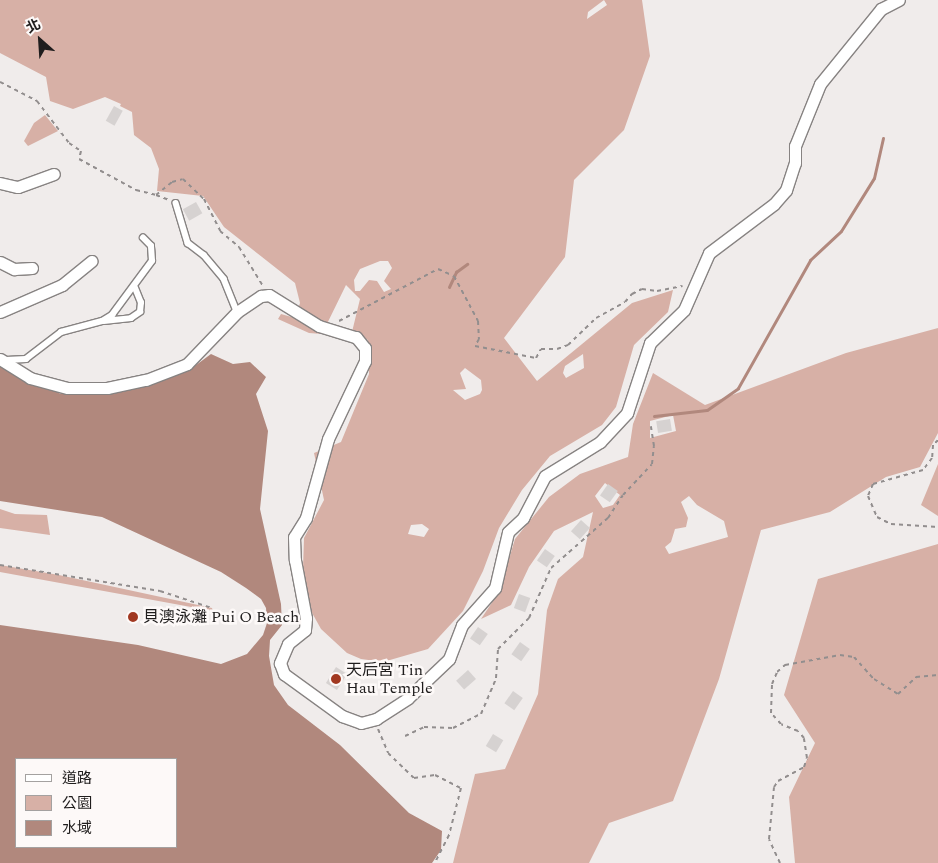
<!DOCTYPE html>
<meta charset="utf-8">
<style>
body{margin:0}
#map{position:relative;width:938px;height:863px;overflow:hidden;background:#f0eceb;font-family:Spectral,"Noto Sans TC",serif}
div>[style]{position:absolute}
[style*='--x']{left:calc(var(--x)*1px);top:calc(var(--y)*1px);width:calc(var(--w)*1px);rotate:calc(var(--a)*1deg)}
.green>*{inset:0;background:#d7b0a6}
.water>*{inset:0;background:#b1887d}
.stream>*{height:3px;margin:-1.5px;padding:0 1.5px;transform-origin:1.5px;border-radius:1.5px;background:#b1887d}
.building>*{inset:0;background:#d6d2d1;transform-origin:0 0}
.path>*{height:2px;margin-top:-1px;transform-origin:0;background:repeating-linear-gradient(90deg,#928e8e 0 4px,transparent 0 8px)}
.roads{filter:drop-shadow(1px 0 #878382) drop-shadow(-1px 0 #878382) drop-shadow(0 1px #878382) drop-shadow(0 -1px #878382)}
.service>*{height:5.5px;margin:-2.75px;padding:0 2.75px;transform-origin:2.75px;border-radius:2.75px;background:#fff}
.minor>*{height:11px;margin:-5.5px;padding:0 5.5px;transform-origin:5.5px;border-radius:5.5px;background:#fff}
.dots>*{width:14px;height:14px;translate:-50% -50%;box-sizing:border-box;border:2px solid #fdf9f8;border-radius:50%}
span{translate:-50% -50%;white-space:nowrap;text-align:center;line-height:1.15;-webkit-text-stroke:5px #fdf9f8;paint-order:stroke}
.poi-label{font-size:16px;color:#1f1d1d}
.left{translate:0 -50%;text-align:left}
.legend{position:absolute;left:15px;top:758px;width:162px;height:90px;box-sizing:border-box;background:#fdf9f8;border:1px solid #a4a1a0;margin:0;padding:6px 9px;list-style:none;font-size:15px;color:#1f1d1d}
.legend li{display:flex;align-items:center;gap:10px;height:25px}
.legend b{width:25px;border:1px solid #a4a1a0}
.north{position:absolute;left:15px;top:15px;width:50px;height:50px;-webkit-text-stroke:4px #fdf9f8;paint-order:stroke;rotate:334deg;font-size:14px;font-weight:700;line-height:20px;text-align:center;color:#1f1d1d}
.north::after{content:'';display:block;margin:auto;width:18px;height:22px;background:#1f1d1d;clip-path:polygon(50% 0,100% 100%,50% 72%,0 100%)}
</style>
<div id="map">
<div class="green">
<div style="clip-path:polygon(evenodd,0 0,642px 0,650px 56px,624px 130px,574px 180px,565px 257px,504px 338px,537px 381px,632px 303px,673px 290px,668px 312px,634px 345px,616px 407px,602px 425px,550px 456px,522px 490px,499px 528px,483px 571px,463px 611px,428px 649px,383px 662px,361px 659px,347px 653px,321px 629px,311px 611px,303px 569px,304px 538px,324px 500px,314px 453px,341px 442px,369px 374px,368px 340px,352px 332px,360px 299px,346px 285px,322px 334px,309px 333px,278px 319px,281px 314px,295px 318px,300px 303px,295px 283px,224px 227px,203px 196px,157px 191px,159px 169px,151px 148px,134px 135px,132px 112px,120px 106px,121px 104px,105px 97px,73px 109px,50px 101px,46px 77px,0 53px,0 0,604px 0,607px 5px,587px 19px,588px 12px,604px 0,0 0,380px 261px,388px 261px,392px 268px,384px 281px,391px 289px,384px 292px,377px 281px,369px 280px,360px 291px,355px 291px,354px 280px,360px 269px,380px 261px,0 0,583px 354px,584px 368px,566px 378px,563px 373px,565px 366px,583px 354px,0 0,465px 368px,481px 380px,482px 390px,480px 394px,465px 400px,453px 390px,466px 389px,460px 373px,465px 368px,0 0,422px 524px,429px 529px,424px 537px,408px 534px,411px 525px,422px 524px)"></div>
<div style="clip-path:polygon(45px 115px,58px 131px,28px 146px,24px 141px,34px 123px)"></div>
<div style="clip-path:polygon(evenodd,938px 328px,938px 433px,920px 467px,886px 477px,830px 512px,761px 530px,719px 679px,673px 801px,609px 823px,589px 863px,453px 863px,475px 774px,505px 769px,538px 694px,547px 610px,558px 579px,583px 557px,593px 512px,554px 531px,529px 567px,511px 605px,481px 619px,499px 592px,515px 539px,549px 497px,580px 474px,628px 457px,633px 424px,653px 373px,705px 405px,846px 353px,938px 328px,673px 415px,676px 431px,650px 438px,650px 421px,673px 415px,938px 328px,605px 483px,620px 495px,613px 505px,603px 508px,595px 496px,605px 483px,938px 328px,689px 496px,697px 505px,724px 521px,728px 537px,669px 554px,665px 547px,671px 542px,675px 529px,686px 527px,688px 518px,681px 502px,689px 496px)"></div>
<div style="clip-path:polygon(938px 464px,938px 516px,921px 505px)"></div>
<div style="clip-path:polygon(0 509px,15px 514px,47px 515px,50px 535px,0 528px)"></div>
<div style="clip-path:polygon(938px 544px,938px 863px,795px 863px,789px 797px,815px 743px,784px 695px,818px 579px)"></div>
<div style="clip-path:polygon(0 565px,59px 575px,212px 608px,213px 611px,0 572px)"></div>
</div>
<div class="water">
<div style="clip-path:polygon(evenodd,211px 354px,233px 364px,250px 362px,266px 377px,256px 394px,268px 431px,260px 509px,281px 604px,282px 625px,270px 640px,269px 656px,274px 685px,288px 705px,340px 745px,409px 813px,442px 831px,441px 850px,432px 863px,0 863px,0 625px,138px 645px,221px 664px,247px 654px,263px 635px,267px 623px,266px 608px,261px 599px,246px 588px,221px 572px,102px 517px,0 501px,0 366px,61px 394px,107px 392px,188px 371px,211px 354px,16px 759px,176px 759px,176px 847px,16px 847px,16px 759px)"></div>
</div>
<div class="stream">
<div style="--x:449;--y:287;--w:17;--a:-65"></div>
<div style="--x:456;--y:272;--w:14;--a:-36"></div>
<div style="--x:654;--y:416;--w:53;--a:-6.5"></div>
<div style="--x:707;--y:410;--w:38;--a:-35"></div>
<div style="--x:738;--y:388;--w:147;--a:-60.6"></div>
<div style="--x:810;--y:260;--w:42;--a:-43.1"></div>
<div style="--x:841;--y:231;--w:62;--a:-58.1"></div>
<div style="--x:874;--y:178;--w:41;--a:-77.3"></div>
</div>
<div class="building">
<div style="left:114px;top:106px;width:10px;height:17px;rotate:29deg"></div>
<div style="left:196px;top:202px;width:13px;height:15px;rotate:61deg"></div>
<div style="left:670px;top:419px;width:12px;height:14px;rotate:81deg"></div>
<div style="left:608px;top:484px;width:12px;height:14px;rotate:35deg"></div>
<div style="left:581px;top:520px;width:12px;height:15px;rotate:42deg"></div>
<div style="left:545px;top:549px;width:12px;height:14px;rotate:35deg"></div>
<div style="left:519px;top:594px;width:12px;height:15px;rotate:20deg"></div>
<div style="left:478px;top:627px;width:12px;height:14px;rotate:35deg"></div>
<div style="left:520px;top:642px;width:12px;height:15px;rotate:35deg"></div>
<div style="left:336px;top:667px;width:13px;height:19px;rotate:32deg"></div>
<div style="left:468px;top:670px;width:12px;height:16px;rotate:48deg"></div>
<div style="left:513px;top:691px;width:12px;height:15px;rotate:35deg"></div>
<div style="left:493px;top:734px;width:12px;height:14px;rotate:31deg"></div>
</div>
<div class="path">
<div style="--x:0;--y:82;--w:42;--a:27.2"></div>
<div style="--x:37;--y:101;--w:53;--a:52.7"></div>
<div style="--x:69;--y:143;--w:14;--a:34"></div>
<div style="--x:81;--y:151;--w:8;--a:104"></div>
<div style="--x:79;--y:159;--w:65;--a:28.5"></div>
<div style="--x:136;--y:190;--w:21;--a:14"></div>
<div style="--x:156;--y:195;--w:21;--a:-39"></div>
<div style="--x:172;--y:182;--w:11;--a:-15"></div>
<div style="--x:183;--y:179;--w:29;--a:44"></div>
<div style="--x:204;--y:199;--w:36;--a:63"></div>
<div style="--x:220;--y:231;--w:25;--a:40"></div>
<div style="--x:239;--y:247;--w:46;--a:58.4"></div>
<div style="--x:156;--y:195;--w:14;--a:21"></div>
<div style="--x:339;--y:321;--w:112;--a:-27.7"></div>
<div style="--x:438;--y:269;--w:17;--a:24"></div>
<div style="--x:454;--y:276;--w:51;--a:61.9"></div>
<div style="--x:478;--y:321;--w:18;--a:87"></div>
<div style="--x:479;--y:339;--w:8;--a:120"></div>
<div style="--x:475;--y:346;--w:62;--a:11.1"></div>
<div style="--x:536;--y:358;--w:10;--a:-61"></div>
<div style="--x:541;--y:349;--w:16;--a:0"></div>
<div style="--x:557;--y:349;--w:12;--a:-20"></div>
<div style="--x:568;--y:345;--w:39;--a:-44"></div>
<div style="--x:596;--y:318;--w:33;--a:-29"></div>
<div style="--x:625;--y:302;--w:11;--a:-49"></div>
<div style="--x:632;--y:294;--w:11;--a:-27"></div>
<div style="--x:642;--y:289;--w:15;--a:8"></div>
<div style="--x:657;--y:291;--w:26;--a:-11"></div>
<div style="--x:938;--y:440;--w:7;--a:135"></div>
<div style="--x:933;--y:445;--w:13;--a:94"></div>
<div style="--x:932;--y:458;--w:15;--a:127"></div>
<div style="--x:923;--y:470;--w:52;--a:164.4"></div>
<div style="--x:873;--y:484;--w:13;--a:113"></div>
<div style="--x:868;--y:496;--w:23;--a:67"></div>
<div style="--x:877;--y:517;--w:16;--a:27"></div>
<div style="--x:891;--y:524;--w:47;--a:3.7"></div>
<div style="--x:0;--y:565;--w:162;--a:9.2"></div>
<div style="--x:160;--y:591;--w:55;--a:18.1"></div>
<div style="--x:378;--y:729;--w:26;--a:67"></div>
<div style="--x:388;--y:753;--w:36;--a:44"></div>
<div style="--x:414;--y:778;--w:21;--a:-8"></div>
<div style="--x:435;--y:775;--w:29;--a:27"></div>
<div style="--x:461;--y:788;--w:49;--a:104.3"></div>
<div style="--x:449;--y:835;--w:31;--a:117"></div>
<div style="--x:405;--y:736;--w:21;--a:-25"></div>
<div style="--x:424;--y:727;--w:29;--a:2"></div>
<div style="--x:453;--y:728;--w:31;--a:-27"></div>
<div style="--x:481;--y:714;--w:39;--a:-67"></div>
<div style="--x:496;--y:678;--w:29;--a:-86"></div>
<div style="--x:498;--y:649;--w:44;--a:-45"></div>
<div style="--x:529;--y:618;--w:55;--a:-66.3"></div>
<div style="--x:551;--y:568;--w:76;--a:-41.3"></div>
<div style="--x:608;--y:518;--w:27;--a:-57"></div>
<div style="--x:623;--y:495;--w:42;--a:-46.9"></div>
<div style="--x:652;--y:464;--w:18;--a:-84"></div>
<div style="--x:654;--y:446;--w:20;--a:-99"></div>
<div style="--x:780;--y:863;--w:26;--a:-115"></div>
<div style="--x:769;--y:839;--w:52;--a:-84.5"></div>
<div style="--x:774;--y:787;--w:7;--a:-56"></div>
<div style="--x:778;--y:781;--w:30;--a:-28"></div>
<div style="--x:804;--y:767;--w:9;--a:-72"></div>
<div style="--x:807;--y:758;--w:20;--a:-99"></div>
<div style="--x:804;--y:738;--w:9;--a:-131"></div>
<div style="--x:798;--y:731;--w:18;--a:-158"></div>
<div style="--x:781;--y:724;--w:15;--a:-132"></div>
<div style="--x:771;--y:713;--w:29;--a:-88"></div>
<div style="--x:772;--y:684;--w:13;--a:-67"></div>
<div style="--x:777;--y:672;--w:11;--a:-41"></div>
<div style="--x:785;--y:665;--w:56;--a:-10.3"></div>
<div style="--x:840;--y:655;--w:14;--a:8"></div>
<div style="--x:854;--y:657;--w:30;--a:48"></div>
<div style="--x:874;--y:679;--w:28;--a:32"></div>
<div style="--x:898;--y:694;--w:25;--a:-43"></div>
<div style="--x:916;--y:677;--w:22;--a:-5"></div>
</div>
<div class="roads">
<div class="service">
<div style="--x:176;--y:203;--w:42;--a:73.3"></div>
<div style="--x:188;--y:243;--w:20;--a:37"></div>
<div style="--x:204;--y:255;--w:31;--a:50"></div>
<div style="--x:224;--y:279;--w:35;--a:68"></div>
<div style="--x:104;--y:321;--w:27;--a:-6"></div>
<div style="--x:131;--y:318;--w:11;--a:-34"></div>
<div style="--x:140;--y:312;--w:9;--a:-84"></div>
<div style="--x:141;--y:303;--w:16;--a:-112"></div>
<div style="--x:6;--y:360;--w:20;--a:-3"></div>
<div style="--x:26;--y:359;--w:44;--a:-37.6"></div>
<div style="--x:61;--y:332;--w:42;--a:-15"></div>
<div style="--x:102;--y:321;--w:12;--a:-31"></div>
<div style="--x:112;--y:315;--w:67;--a:-53.5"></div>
<div style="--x:152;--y:261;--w:15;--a:-94"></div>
<div style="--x:151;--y:246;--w:11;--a:-135"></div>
</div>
<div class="minor">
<div style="--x:0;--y:183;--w:18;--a:13"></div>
<div style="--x:18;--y:187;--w:38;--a:-20"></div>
<div style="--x:0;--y:262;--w:16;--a:27"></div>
<div style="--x:14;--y:269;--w:18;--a:-3"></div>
<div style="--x:0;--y:312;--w:68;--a:-23.5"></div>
<div style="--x:62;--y:285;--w:38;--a:-39"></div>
<div style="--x:0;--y:359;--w:36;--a:32"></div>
<div style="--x:30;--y:378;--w:39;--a:15"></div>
<div style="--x:68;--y:388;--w:39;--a:0"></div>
<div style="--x:107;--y:388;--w:40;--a:-12"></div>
<div style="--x:146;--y:380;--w:44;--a:-21.3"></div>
<div style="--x:187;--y:364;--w:72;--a:-46.1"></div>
<div style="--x:237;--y:312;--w:29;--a:-34"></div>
<div style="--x:261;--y:296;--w:8;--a:-7"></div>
<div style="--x:269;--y:295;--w:59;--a:31.8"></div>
<div style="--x:319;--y:326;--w:39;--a:17"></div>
<div style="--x:356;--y:337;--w:14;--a:51"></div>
<div style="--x:365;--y:348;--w:13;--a:90"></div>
<div style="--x:365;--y:361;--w:86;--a:115.4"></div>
<div style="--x:328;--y:439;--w:82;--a:105.6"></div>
<div style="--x:306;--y:518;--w:22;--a:122"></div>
<div style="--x:294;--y:537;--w:23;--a:88"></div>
<div style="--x:295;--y:560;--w:59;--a:79.3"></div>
<div style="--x:306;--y:618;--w:12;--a:95"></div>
<div style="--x:305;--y:630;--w:22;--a:141"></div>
<div style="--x:288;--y:644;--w:21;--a:113"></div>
<div style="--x:280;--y:663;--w:12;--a:70"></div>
<div style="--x:284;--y:674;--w:72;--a:35.9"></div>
<div style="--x:342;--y:716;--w:20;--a:20"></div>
<div style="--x:361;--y:723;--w:16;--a:-15"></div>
<div style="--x:376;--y:719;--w:38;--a:-33"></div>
<div style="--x:408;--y:698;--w:57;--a:-43.6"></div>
<div style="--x:449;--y:659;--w:36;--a:-69"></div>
<div style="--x:462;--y:625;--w:50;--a:-48.3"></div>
<div style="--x:495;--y:588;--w:57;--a:-76.9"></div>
<div style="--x:508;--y:532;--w:21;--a:-43"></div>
<div style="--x:523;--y:518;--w:47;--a:-62.4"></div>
<div style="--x:545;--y:476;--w:65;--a:-31.7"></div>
<div style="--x:600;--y:442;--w:40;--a:-47"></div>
<div style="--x:627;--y:413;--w:74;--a:-71.8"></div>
<div style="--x:650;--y:343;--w:47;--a:-44.1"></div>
<div style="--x:684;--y:310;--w:62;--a:-66.3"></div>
<div style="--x:709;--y:253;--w:81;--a:-37"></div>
<div style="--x:774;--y:204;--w:18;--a:-49"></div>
<div style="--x:786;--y:190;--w:28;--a:-72"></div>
<div style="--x:795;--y:163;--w:17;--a:-90"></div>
<div style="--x:795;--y:146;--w:67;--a:-68"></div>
<div style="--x:820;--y:84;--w:97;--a:-50.9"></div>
<div style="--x:881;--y:9;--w:20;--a:-27"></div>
</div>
</div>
<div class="dots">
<div style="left:133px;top:617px;background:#a13821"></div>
<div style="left:336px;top:679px;background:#a13821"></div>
</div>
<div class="poi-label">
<span class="left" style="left:143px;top:617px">貝澳泳灘 Pui O Beach</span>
<span class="left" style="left:346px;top:679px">天后宮 Tin<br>Hau Temple</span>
</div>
<ul class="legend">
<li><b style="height:6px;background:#fff"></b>道路</li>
<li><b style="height:14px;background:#d7b0a6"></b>公園</li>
<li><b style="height:14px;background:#b1887d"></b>水域</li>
</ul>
<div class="north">北</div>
</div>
